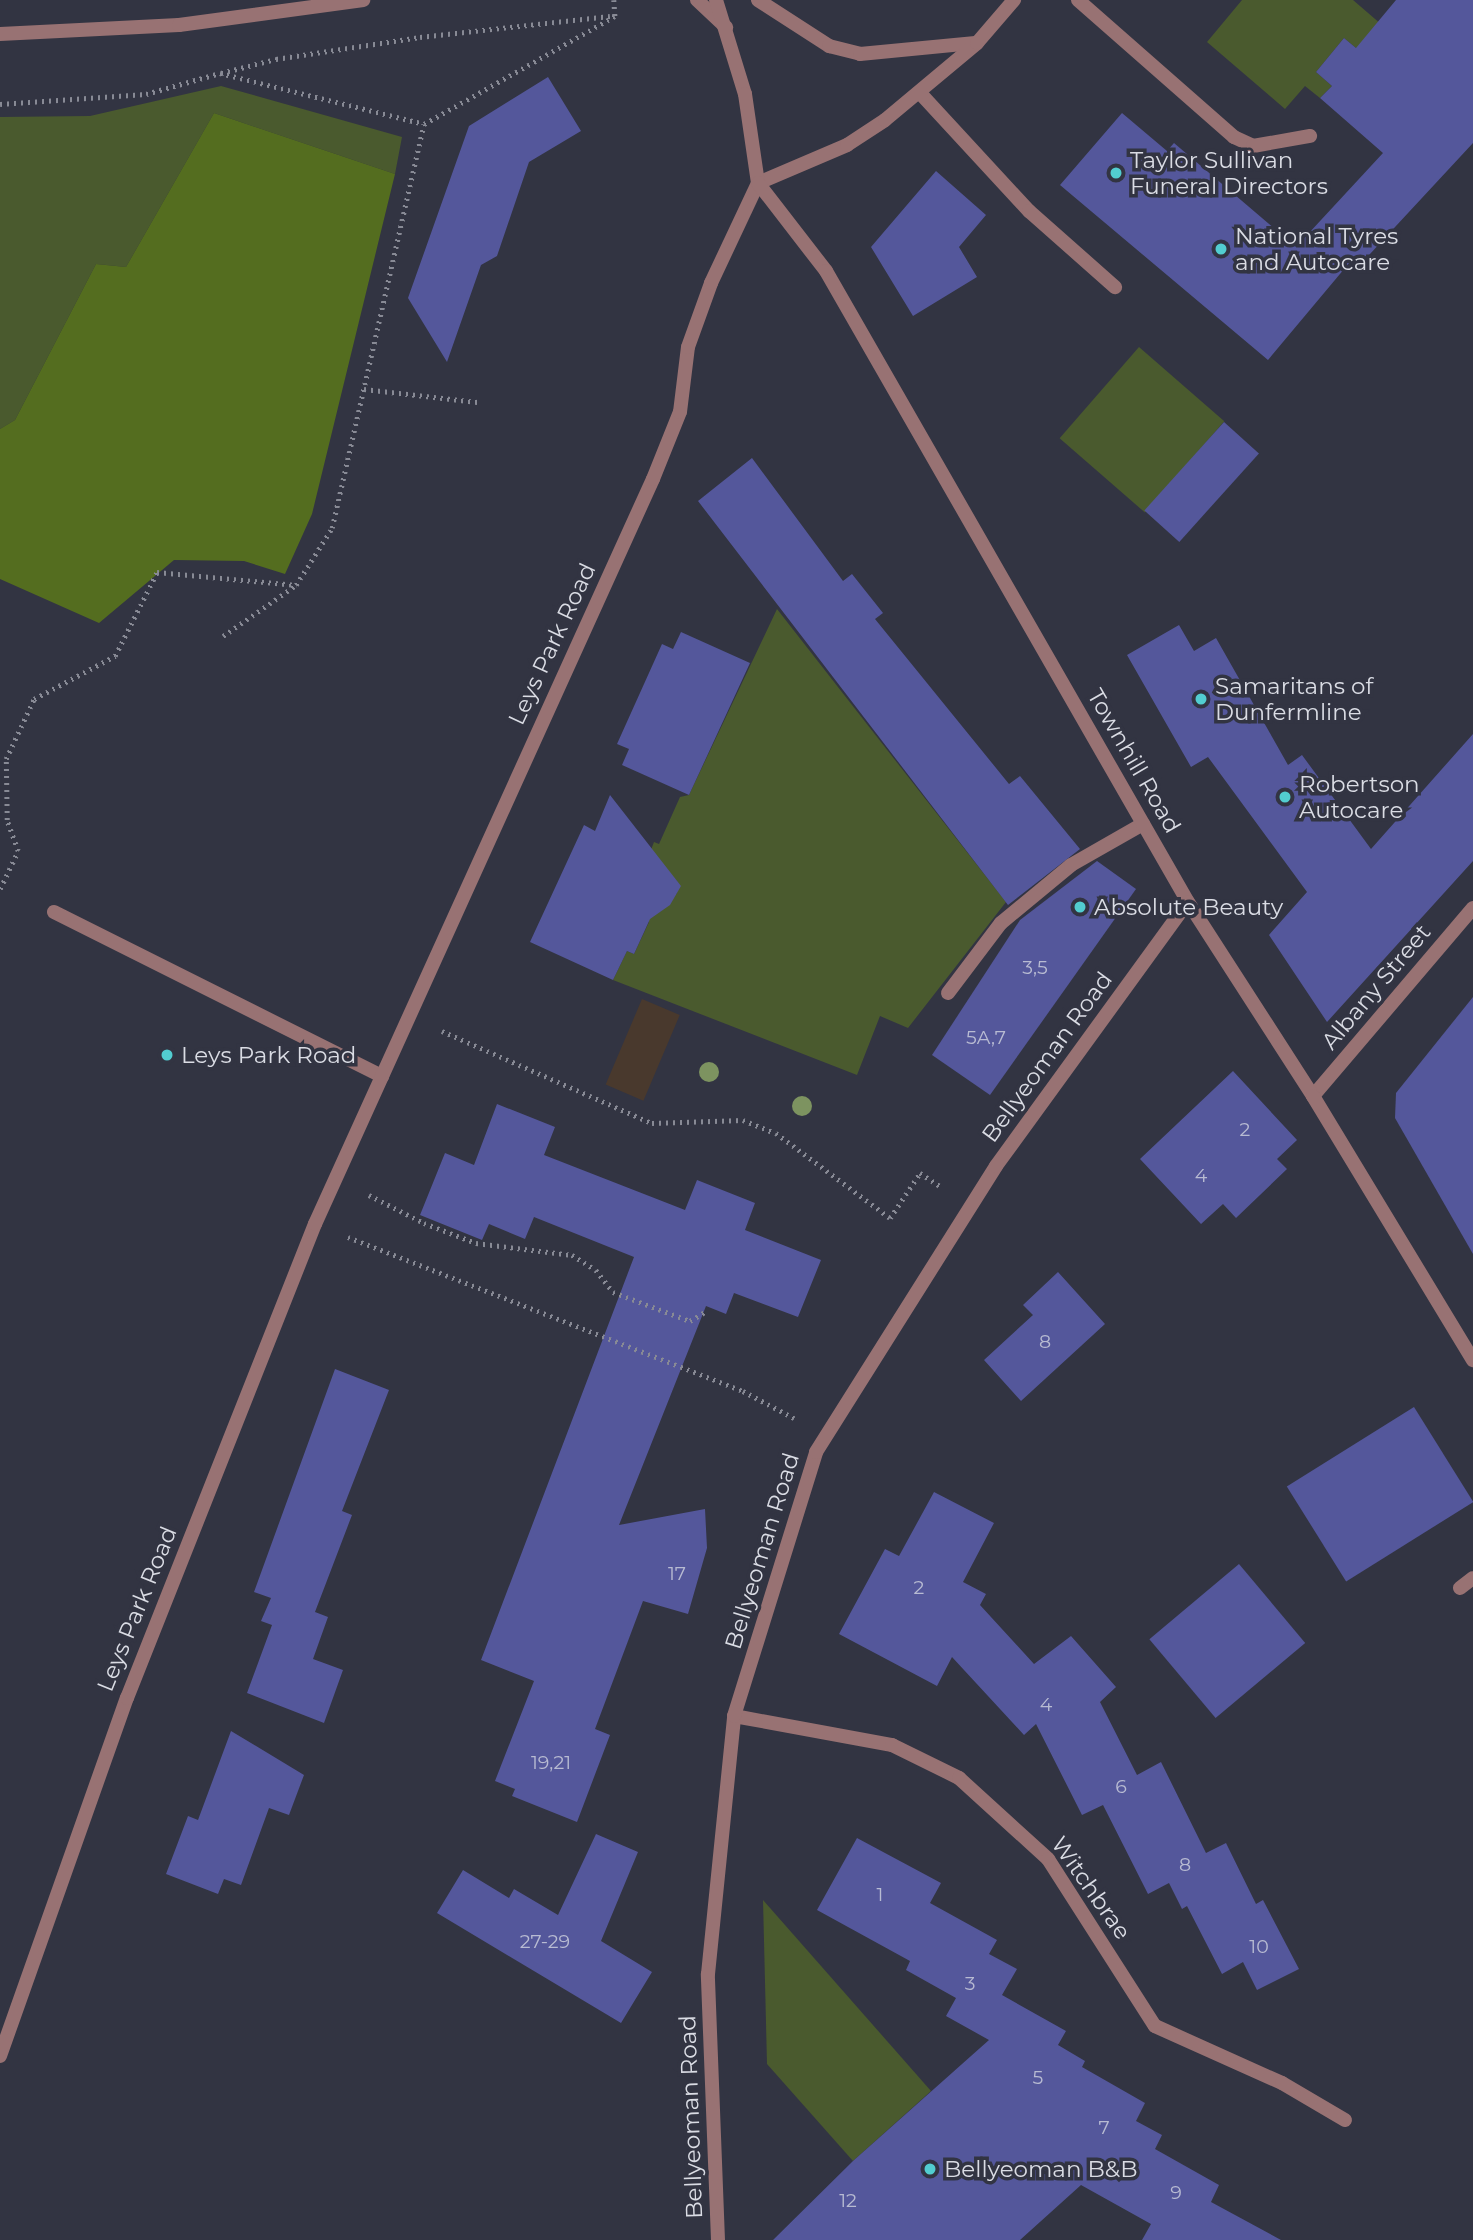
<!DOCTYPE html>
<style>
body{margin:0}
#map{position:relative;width:1473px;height:2240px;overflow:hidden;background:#323442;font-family:Montserrat,sans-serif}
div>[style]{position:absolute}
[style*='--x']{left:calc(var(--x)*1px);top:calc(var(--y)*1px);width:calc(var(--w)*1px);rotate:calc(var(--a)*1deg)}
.industrial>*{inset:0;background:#49392d;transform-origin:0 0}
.green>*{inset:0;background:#4a5a2e;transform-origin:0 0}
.forest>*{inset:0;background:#546d1f}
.building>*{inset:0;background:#54579b;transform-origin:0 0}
.path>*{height:4.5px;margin-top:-2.25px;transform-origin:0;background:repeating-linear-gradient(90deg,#888a95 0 2px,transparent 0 7px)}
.service>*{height:14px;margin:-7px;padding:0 7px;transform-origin:7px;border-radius:7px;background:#987273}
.minor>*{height:14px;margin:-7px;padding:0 7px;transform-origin:7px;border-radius:7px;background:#987273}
.tertiary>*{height:14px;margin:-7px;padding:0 7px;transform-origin:7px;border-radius:7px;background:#987273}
.trees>*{width:20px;height:20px;margin:-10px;border-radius:50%;background:#7d9360}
.dots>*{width:19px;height:19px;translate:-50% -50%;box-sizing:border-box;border:4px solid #323442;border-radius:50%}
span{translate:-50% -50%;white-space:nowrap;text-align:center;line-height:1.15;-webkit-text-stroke:7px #323442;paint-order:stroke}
.number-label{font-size:19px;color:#b8bbd2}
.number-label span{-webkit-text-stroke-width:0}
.poi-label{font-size:23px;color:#dadce4}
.left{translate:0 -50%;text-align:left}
.street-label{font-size:23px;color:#dadce4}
</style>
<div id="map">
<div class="industrial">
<div style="left:642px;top:999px;width:41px;height:93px;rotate:23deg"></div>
</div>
<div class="green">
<div style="clip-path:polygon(1242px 0,1353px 0,1389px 31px,1367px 57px,1344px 38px,1316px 72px,1332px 86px,1320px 98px,1305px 86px,1285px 109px,1207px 42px)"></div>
<div style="clip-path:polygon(221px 86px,402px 137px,395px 174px,214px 113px,126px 267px,96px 264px,15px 420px,0 429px,0 117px,90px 116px)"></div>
<div style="left:1139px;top:347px;width:113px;height:121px;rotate:41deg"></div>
<div style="clip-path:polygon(777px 609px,1006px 902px,908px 1028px,880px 1016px,857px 1075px,613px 980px,627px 951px,634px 954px,649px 922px,647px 912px,660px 912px,677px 893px,677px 881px,649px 855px,654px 842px,659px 844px,680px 797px,689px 795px)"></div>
<div style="clip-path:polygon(763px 1900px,931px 2091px,853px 2161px,767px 2064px)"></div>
</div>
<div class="forest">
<div style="clip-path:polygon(214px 113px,395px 174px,312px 514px,285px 574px,244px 561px,174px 560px,99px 623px,0 579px,0 429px,15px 420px,96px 264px,126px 267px)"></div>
</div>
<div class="building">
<div style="clip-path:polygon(1396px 0,1473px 0,1473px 143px,1357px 268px,1350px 262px,1268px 360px,1060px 185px,1122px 113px,1167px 151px,1174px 143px,1296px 247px,1383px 153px,1320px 98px,1332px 86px,1316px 72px,1344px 38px,1356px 48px)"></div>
<div style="clip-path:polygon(548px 77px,581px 131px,529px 162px,497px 256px,481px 265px,447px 362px,408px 298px,469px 126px)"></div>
<div style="clip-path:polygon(936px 171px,986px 215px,959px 247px,977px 277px,913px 316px,871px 247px)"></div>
<div style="left:1224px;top:422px;width:47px;height:119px;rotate:42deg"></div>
<div style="clip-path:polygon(752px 458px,843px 581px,852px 574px,883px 613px,875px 619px,1009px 784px,1020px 776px,1080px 849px,1008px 905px,698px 501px)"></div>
<div style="clip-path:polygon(1179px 625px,1194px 651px,1216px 638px,1288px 765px,1302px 755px,1371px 849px,1473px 734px,1473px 861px,1327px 1022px,1269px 935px,1307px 892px,1208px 757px,1191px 767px,1127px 655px)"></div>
<div style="clip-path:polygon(681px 632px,750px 663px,689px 795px,622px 765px,629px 749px,617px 744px,662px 644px,673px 649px)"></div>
<div style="clip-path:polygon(610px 795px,681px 886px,670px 905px,650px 919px,634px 954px,627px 951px,613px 980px,530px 942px,584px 825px,595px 831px)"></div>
<div style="clip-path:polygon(1097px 861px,1136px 889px,990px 1095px,932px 1055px,1020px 920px)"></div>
<div style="clip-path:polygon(1473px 997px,1473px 1254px,1395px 1118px,1396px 1093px)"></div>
<div style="clip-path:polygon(1233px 1071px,1297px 1140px,1277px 1159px,1287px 1169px,1236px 1218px,1223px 1204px,1201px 1224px,1140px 1159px)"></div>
<div style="clip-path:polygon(497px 1104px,555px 1127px,544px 1155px,685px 1210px,697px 1180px,755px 1203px,745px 1230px,821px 1260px,798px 1317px,734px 1293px,726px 1314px,706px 1306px,619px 1525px,705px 1509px,707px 1548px,688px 1614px,643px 1601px,595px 1729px,610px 1735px,577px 1822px,512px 1796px,515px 1789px,495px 1781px,534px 1681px,481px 1660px,634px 1257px,534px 1217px,525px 1239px,489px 1224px,482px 1240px,420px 1215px,445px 1153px,474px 1165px)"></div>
<div style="clip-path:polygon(1058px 1272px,1105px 1324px,1021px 1401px,984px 1360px,1033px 1315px,1023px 1305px)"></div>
<div style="clip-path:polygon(335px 1369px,389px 1390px,342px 1511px,352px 1515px,315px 1612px,328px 1617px,313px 1659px,343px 1670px,324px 1723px,247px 1693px,272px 1625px,261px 1621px,271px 1598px,254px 1592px)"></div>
<div style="left:1414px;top:1407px;width:112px;height:150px;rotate:58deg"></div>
<div style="clip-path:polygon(934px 1492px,994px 1523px,963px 1582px,986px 1594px,980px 1605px,1034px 1664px,1071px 1636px,1116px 1687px,1100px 1702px,1137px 1775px,1161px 1762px,1206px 1853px,1226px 1843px,1256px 1904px,1263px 1900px,1299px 1969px,1257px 1990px,1243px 1962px,1222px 1974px,1187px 1906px,1182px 1909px,1169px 1883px,1148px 1894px,1103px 1805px,1082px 1815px,1036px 1724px,1024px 1735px,952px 1657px,937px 1686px,839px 1634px,885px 1549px,899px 1556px)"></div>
<div style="left:1239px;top:1564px;width:103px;height:117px;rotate:50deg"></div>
<div style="clip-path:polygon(231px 1731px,304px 1775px,289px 1815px,269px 1808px,241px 1885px,224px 1879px,218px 1894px,166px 1874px,188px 1816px,198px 1820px)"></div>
<div style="clip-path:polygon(596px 1834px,638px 1852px,601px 1941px,652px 1972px,621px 2023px,437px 1913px,463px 1870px,509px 1898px,514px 1889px,558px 1915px)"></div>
<div style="clip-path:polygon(857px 1838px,941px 1883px,930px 1903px,997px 1940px,989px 1954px,1017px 1969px,1002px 1995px,1066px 2031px,1058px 2045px,1085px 2061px,1082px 2067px,1145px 2103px,1136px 2121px,1162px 2135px,1155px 2149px,1219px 2185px,1211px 2202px,1281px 2240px,1142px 2240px,1151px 2224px,1081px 2185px,1020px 2240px,773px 2240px,853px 2161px,989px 2040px,946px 2016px,956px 1998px,906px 1970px,910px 1961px,817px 1910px)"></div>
</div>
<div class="path">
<div style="--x:614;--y:0;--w:16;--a:86"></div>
<div style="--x:221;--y:73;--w:57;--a:-14.3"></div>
<div style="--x:276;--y:59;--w:146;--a:-8.7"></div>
<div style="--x:420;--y:37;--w:191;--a:-6.3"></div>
<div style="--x:0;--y:104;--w:146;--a:-3.9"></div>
<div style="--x:146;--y:94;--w:77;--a:-15.8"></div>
<div style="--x:220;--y:73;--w:210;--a:14"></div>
<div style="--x:424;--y:124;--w:219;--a:-29.5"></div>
<div style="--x:364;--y:389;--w:114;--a:6.6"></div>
<div style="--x:223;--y:636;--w:89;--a:-34.9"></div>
<div style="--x:296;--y:585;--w:67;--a:-57.7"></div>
<div style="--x:332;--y:528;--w:414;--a:-77.2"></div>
<div style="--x:0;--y:889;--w:42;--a:-64.7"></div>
<div style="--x:18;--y:851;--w:33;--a:-110"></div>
<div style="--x:7;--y:820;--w:61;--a:-90.9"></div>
<div style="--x:6;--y:759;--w:66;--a:-65"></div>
<div style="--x:34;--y:699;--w:92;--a:-28"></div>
<div style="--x:115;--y:656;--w:94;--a:-63.4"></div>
<div style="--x:157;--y:572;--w:140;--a:5.3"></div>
<div style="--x:442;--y:1031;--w:229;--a:23.7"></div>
<div style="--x:652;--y:1123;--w:91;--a:-1.9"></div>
<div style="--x:743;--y:1120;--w:35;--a:22"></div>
<div style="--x:776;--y:1133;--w:142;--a:36.7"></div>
<div style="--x:890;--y:1218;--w:54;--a:-56.3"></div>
<div style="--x:920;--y:1173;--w:24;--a:33"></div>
<div style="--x:369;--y:1195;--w:62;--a:27"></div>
<div style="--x:424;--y:1223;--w:56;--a:21"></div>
<div style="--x:476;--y:1243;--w:97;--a:7.1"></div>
<div style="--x:572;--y:1255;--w:28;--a:32"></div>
<div style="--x:596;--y:1270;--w:28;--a:52"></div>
<div style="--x:613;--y:1292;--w:82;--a:20.6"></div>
<div style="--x:690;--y:1321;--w:17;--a:-31"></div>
<div style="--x:348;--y:1237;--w:424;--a:21.3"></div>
<div style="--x:743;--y:1391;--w:58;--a:27.9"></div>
</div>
<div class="service">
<div style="--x:920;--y:93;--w:161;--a:47.3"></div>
<div style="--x:1029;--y:211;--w:115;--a:41.5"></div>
<div style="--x:54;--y:912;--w:367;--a:26.6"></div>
<div style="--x:948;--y:993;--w:88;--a:-52.9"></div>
<div style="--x:1001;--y:923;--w:91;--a:-39.6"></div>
<div style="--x:1071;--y:865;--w:83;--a:-29.7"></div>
<div style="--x:1460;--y:1588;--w:16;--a:-38"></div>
</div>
<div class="minor">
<div style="--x:697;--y:0;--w:40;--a:43"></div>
<div style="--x:758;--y:0;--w:85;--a:32.9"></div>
<div style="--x:829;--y:46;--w:32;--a:14"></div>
<div style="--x:860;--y:54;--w:116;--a:-5.5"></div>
<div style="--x:1078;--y:0;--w:208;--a:41.3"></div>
<div style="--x:1234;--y:137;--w:21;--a:25"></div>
<div style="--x:1253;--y:146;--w:58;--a:-10"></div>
<div style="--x:0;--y:34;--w:179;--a:-2.9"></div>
<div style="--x:179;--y:25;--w:186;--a:-7.7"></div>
<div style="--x:1313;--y:1096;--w:247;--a:-49.6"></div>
<div style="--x:734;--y:1716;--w:161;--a:10.4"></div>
<div style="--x:892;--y:1745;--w:75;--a:26.2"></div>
<div style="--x:959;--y:1778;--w:120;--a:42.3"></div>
<div style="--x:1048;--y:1859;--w:198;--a:57.4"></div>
<div style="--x:1155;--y:2026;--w:139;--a:24.2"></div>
<div style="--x:1282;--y:2083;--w:73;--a:30.4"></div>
<div style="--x:0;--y:2056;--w:380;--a:-70.5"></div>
<div style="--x:127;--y:1698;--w:510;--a:-68.37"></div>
<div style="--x:315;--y:1224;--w:818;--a:-65.6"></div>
<div style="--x:653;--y:479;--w:72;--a:-68.1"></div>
<div style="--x:680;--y:412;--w:65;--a:-83"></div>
<div style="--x:688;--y:347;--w:68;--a:-70.2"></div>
<div style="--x:711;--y:283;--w:110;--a:-64.8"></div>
<div style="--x:758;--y:183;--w:97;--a:-23.1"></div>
<div style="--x:847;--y:145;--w:45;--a:-33.3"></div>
<div style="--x:885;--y:120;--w:120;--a:-39.9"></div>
<div style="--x:977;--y:43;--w:57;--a:-49.3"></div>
<div style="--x:718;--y:2240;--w:266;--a:-92.2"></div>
<div style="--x:708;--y:1974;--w:259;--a:-84.2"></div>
<div style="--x:734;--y:1716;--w:276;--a:-72.7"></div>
<div style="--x:816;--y:1452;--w:338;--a:-57.8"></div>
<div style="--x:996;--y:1166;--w:326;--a:-54"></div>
</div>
<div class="tertiary">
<div style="--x:716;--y:0;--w:98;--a:72.9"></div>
<div style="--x:745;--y:94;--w:90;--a:81.7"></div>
<div style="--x:758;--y:183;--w:111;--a:52.3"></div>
<div style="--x:826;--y:271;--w:727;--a:60.16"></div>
<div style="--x:1188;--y:902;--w:231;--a:57.2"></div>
<div style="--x:1313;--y:1096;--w:309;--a:58.8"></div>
</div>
<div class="trees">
<div style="left:709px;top:1072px"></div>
<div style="left:802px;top:1106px"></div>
</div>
<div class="dots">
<div style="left:1116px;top:173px;background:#52cdd0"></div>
<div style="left:1221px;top:249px;background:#52cdd0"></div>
<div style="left:1201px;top:699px;background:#52cdd0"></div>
<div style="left:1285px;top:797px;background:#52cdd0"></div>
<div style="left:1080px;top:907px;background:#52cdd0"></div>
<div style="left:167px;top:1055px;background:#52cdd0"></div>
<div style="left:930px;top:2169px;background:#52cdd0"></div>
</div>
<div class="number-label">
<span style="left:1035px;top:968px">3,5</span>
<span style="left:986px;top:1038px">5A,7</span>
<span style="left:1245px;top:1130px">2</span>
<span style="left:1201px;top:1176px">4</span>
<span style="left:1045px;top:1342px">8</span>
<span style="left:677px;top:1574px">17</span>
<span style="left:919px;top:1588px">2</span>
<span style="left:1046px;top:1705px">4</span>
<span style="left:551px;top:1763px">19,21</span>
<span style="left:1121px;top:1787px">6</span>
<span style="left:1185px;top:1865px">8</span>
<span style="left:880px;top:1895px">1</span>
<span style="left:545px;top:1942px">27-29</span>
<span style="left:1259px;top:1947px">10</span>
<span style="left:970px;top:1984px">3</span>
<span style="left:1038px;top:2078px">5</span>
<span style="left:1104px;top:2128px">7</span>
<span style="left:1176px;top:2193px">9</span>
<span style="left:848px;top:2201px">12</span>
</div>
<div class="poi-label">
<span class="left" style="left:1130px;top:173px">Taylor Sullivan<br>Funeral Directors</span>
<span class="left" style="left:1235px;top:249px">National Tyres<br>and Autocare</span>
<span class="left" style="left:1215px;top:699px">Samaritans of<br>Dunfermline</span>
<span class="left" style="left:1299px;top:797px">Robertson<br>Autocare</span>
<span class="left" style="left:1094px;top:907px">Absolute Beauty</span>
<span class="left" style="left:181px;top:1055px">Leys Park Road</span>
<span class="left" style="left:944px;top:2169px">Bellyeoman B&amp;B</span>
</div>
<div class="street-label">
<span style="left:552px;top:644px;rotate:-65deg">Leys Park Road</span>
<span style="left:1134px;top:761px;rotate:60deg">Townhill Road</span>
<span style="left:1376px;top:987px;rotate:-50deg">Albany Street</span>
<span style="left:1047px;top:1057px;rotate:-54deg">Bellyeoman Road</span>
<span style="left:762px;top:1551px;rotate:-73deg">Bellyeoman Road</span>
<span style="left:137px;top:1609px;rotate:-68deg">Leys Park Road</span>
<span style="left:1091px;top:1888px;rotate:55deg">Witchbrae</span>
<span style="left:691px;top:2117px;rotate:-92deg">Bellyeoman Road</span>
</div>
</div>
